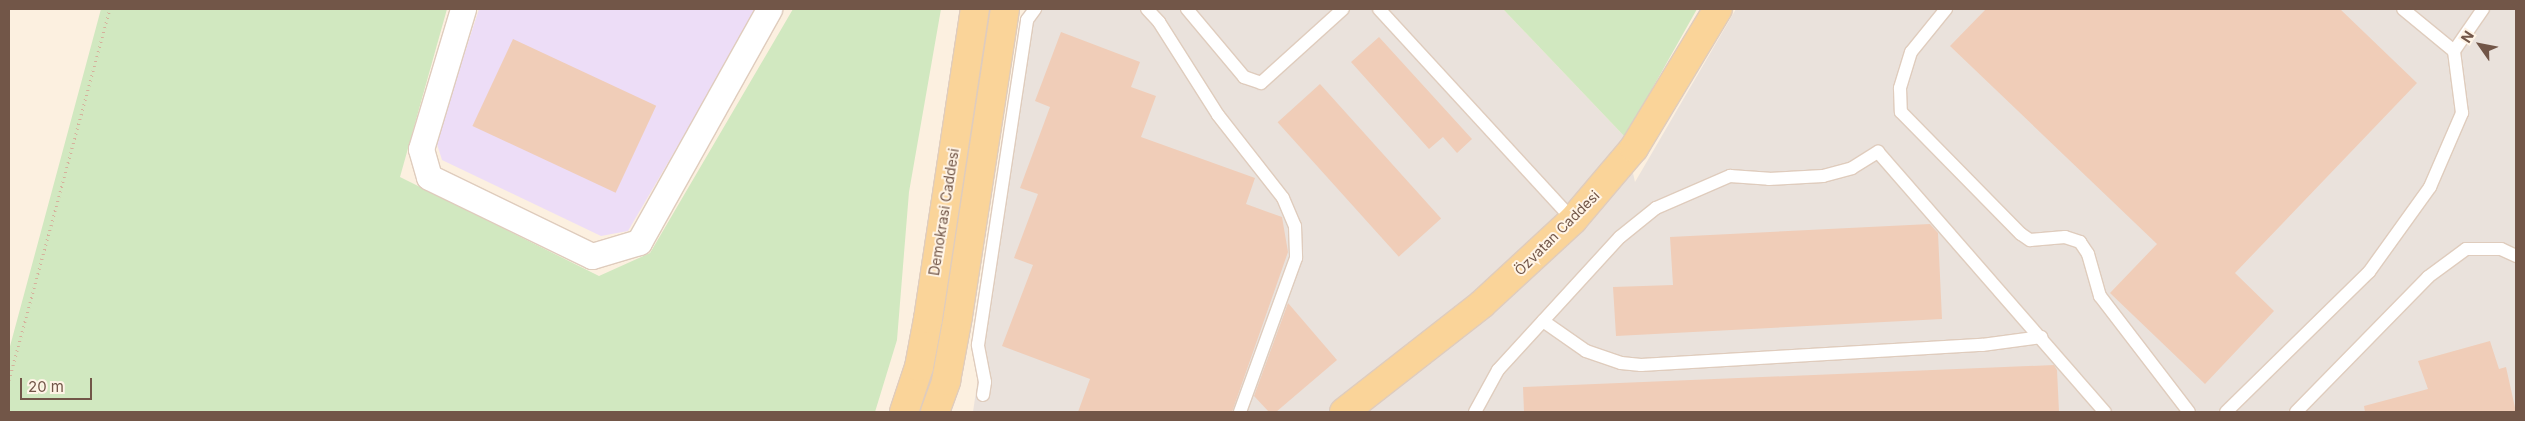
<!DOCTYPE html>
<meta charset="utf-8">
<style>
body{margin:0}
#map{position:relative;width:2525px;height:421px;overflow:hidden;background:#fcf0e0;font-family:Inter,sans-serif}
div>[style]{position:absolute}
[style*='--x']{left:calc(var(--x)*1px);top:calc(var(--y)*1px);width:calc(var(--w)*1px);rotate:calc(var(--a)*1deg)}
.industrial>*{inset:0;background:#eae2dc}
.education>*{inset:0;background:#edddf7}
.green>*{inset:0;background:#d1e8c0}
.building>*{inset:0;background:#f0cdb8;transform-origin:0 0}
.path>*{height:3px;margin-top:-1.5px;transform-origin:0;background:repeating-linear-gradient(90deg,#d5b19c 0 1px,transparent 0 5px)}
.roads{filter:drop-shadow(1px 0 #dfccbd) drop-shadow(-1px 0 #dfccbd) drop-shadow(0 1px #dfccbd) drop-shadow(0 -1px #dfccbd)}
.lane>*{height:12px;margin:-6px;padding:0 6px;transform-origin:6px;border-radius:6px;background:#fff}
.street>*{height:25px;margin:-12.5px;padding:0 12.5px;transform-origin:12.5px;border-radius:12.5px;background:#fff}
.primary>*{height:28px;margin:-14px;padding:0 14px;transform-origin:14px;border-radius:14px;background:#fad499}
span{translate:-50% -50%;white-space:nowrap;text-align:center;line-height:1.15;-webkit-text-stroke:4px #fff4e6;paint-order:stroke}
.street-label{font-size:14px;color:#725648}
.frame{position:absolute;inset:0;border:10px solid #725648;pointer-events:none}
.north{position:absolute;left:2455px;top:20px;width:50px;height:50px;-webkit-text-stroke:4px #fff4e6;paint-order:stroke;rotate:303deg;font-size:14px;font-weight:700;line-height:20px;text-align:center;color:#725648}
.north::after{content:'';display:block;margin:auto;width:18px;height:22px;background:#725648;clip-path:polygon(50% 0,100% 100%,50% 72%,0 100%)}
.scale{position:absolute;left:20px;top:378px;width:72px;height:22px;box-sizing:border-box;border:2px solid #725648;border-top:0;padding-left:6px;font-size:15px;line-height:18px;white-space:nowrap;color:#725648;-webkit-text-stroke:4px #fff4e6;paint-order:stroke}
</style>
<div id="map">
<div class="industrial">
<div style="clip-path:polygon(1032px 9px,1503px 9px,1625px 137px,1635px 182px,1736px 9px,2516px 9px,2516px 412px,973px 412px)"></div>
</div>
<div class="education">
<div style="clip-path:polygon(479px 9px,758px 9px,628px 231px,601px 236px,442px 160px,436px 141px)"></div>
</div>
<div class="green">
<div style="clip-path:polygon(101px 9px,447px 9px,400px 177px,599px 276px,650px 253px,793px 9px,941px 9px,909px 192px,897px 340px,875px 412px,9px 412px,9px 350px)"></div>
<div style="clip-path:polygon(1503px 9px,1697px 9px,1625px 137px)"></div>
</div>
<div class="building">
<div style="clip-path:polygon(1986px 9px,2340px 9px,2417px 83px,2235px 273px,2274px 311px,2205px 384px,2110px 293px,2157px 244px,1950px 46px)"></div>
<div style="clip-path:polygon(1061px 32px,1140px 62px,1131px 87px,1156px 96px,1141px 137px,1255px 178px,1246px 204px,1282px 217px,1288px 252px,1232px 412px,1078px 412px,1090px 379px,1002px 346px,1033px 265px,1014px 258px,1038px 194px,1020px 188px,1050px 107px,1035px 101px)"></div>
<div style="clip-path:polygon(1379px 37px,1472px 139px,1457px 153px,1443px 137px,1429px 149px,1351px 62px)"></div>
<div style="left:513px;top:39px;width:158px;height:96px;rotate:25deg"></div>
<div style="left:1320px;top:84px;width:181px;height:57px;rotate:48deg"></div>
<div style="clip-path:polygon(1930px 224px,1938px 233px,1942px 319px,1616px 336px,1613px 287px,1673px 285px,1670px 237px)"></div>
<div style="clip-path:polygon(1288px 303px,1337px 360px,1276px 412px,1269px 412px,1254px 396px)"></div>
<div style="clip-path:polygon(2490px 341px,2499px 369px,2506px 367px,2516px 412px,2365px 412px,2364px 406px,2428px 389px,2418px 361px)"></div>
<div style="clip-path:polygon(2054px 365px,2057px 370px,2059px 412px,1524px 412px,1523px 387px)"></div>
</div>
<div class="path">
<div style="--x:9;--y:380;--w:385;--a:-74.8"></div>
</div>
<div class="roads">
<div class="lane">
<div style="--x:1147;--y:9;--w:18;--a:47"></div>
<div style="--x:1159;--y:22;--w:110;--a:57.6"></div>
<div style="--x:1218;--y:115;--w:105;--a:51.9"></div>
<div style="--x:1283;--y:198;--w:30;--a:67"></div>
<div style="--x:1295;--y:226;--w:32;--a:88"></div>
<div style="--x:1296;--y:258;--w:164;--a:110"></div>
<div style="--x:1187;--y:9;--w:89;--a:50"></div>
<div style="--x:1244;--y:77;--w:18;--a:19"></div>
<div style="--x:1261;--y:83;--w:110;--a:-42.1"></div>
<div style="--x:1379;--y:9;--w:287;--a:47.4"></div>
<div style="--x:1946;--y:9;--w:55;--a:129.1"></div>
<div style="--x:1911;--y:52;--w:38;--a:107"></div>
<div style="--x:1900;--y:88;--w:24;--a:88"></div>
<div style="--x:1901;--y:112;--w:171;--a:45.5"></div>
<div style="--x:2021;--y:234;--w:11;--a:34"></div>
<div style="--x:2030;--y:240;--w:35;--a:-5"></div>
<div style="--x:2065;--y:237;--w:16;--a:18"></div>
<div style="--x:2080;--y:242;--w:14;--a:56"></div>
<div style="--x:2088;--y:254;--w:44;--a:74.1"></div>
<div style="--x:2100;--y:296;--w:146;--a:52.5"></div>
<div style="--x:2454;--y:51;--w:51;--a:-55.4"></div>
<div style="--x:1543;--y:321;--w:52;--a:34.9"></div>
<div style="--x:1586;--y:351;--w:37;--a:19"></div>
<div style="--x:1621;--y:363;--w:20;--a:6"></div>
<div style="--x:1641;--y:365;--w:342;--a:-3.4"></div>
<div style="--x:1982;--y:345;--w:60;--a:-7.7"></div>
<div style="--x:983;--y:395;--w:13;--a:-81"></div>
<div style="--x:985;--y:382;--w:38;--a:-101"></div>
<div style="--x:978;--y:345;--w:329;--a:-81.4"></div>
<div style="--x:1027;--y:20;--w:14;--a:-54"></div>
<div style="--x:1475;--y:412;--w:48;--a:-61.3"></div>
<div style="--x:1498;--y:370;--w:180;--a:-47.5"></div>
<div style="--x:1620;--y:237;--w:46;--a:-38.9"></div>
<div style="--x:1656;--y:208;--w:81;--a:-23.4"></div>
<div style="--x:1730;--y:176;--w:39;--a:4"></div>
<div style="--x:1769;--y:179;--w:54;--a:-3.2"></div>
<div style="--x:1823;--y:176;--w:30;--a:-15"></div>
<div style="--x:1852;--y:168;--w:31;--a:-32"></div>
<div style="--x:1878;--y:152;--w:345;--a:48.9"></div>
<div style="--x:2226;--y:412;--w:200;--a:-44.4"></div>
<div style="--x:2369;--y:272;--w:105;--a:-54.3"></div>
<div style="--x:2430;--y:187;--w:81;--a:-66.6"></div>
<div style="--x:2462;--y:113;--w:63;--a:-97.4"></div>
<div style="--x:2454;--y:51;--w:66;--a:-140.5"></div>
<div style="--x:2296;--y:412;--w:189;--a:-45.6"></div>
<div style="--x:2428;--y:277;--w:47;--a:-36.4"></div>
<div style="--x:2466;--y:249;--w:35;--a:0"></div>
<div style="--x:2501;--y:249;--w:17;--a:25"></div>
</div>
<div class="street">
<div style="--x:463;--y:9;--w:146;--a:106.7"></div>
<div style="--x:421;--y:149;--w:29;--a:74"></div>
<div style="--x:429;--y:177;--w:181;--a:25.9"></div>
<div style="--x:592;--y:256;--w:49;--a:-16.6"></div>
<div style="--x:639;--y:242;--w:267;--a:-60.8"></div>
</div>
<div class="primary">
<div style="--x:904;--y:412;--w:47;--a:-71.6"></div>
<div style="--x:919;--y:367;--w:49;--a:-79.4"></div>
<div style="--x:928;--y:319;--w:314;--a:-81.4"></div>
<div style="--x:935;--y:412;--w:33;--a:-70"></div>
<div style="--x:946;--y:381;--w:66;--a:-79.5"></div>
<div style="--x:958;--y:316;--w:311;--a:-81.3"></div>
<div style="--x:1344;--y:412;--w:175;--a:-38"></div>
<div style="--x:1482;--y:304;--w:124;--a:-42.7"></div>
<div style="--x:1573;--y:220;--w:94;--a:-49.7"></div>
<div style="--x:1634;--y:148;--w:162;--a:-58.9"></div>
</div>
</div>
<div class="street-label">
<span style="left:944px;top:212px;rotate:-81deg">Demokrasi Caddesi</span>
<span style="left:1557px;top:233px;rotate:-45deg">Özvatan Caddesi</span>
</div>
<div class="frame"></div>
<div class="north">N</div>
<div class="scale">20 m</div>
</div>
